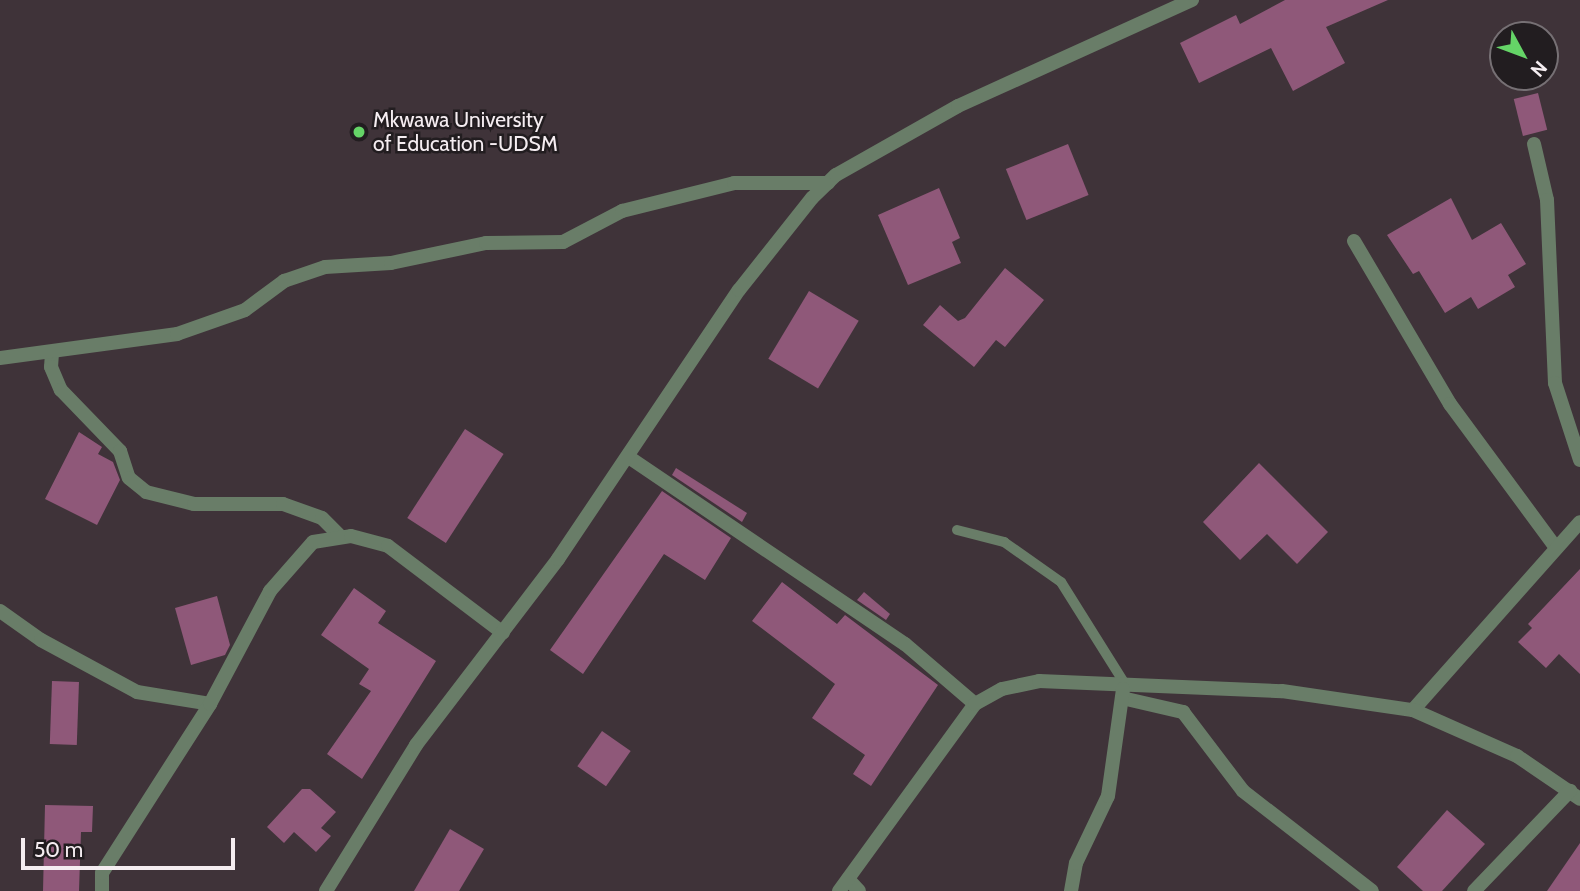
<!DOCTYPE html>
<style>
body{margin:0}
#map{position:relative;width:1580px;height:891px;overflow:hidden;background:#3f3339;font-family:Cabin,sans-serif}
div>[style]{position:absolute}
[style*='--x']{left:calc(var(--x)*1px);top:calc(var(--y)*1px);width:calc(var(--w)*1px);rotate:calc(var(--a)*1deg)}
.building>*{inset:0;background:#8f5879;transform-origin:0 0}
.service>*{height:10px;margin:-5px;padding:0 5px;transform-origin:5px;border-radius:5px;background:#697d68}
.minor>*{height:14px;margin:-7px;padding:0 7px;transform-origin:7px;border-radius:7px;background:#697d68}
.dots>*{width:19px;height:19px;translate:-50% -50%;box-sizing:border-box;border:4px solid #221d20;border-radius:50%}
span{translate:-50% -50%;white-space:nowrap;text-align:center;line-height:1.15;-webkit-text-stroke:5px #221d20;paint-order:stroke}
.poi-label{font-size:21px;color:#f5edf1}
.left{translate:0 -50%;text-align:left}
.north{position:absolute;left:1489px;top:21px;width:70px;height:70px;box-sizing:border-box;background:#221d20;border:2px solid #767074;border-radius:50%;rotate:131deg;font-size:19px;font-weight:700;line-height:28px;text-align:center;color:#f5edf1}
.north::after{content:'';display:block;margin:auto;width:24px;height:32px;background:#65d467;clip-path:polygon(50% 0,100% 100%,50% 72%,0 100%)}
.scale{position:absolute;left:21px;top:838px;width:214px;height:32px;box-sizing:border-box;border:4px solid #f5edf1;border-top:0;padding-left:9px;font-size:21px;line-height:24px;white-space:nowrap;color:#f5edf1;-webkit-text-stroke:5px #221d20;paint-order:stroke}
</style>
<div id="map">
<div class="building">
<div style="clip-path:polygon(1285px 0,1388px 0,1326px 27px,1345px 63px,1293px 91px,1271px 48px,1199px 83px,1180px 43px,1236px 15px,1240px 24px)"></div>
<div style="left:1538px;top:93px;width:38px;height:25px;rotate:76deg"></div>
<div style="left:1068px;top:144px;width:55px;height:67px;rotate:68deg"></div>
<div style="clip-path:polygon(939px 188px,960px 238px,952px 242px,961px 263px,908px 285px,878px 215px)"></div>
<div style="clip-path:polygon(1451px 198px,1472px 240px,1501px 223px,1526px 264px,1508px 275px,1515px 287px,1478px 309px,1471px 297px,1445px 313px,1419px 271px,1413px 274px,1387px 235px)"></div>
<div style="clip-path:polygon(1005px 268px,1044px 300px,1005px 347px,996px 340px,974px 367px,923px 325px,940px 305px,958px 321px,965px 318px)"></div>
<div style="left:809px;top:291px;width:58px;height:79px;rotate:31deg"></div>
<div style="left:465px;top:429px;width:46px;height:106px;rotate:33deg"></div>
<div style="clip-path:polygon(79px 432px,102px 447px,98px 454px,113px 462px,120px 480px,97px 525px,45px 499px)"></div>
<div style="clip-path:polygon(1259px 463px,1328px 532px,1297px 564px,1267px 534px,1240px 560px,1203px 522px)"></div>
<div style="clip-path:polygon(676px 468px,747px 513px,742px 522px,672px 475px)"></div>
<div style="clip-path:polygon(662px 491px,731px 538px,705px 580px,664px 554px,583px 674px,550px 650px)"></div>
<div style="clip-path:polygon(1580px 569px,1580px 674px,1559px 654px,1546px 668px,1518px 642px,1532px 628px,1528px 624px)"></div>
<div style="clip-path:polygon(782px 582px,837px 624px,845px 615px,938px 685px,871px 786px,853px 774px,865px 755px,812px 718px,835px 684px,752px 621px)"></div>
<div style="clip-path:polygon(354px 588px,386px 611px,378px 623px,436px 661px,362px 779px,327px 754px,371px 691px,359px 684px,369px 669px,321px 635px)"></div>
<div style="clip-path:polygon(864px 592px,890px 614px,886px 620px,857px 600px)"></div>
<div style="clip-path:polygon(217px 596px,230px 645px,225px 655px,191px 665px,175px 608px)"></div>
<div style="left:52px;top:681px;width:27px;height:63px;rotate:2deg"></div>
<div style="left:602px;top:731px;width:35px;height:43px;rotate:35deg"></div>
<div style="clip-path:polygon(302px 789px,310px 789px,336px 812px,321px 828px,331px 836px,316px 852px,294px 832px,284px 843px,267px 827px)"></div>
<div style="clip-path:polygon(45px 805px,93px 806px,92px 832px,81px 832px,79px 891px,43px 891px)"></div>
<div style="clip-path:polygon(1447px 810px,1485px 844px,1442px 891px,1423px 891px,1397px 867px)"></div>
<div style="clip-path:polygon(450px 829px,484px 849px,459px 891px,414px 891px)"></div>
<div style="clip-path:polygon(1580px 843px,1580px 891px,1547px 891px)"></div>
</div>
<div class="service">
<div style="--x:957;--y:530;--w:49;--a:14.3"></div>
<div style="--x:1004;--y:542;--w:70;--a:35.1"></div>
<div style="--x:1061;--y:582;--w:117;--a:57.9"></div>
</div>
<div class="minor">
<div style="--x:1534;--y:144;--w:57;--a:76.9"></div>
<div style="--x:1547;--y:200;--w:183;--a:87.5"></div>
<div style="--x:1555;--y:383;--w:81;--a:72"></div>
<div style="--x:1354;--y:241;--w:189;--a:59.5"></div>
<div style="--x:1450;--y:404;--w:179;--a:53.6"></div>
<div style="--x:52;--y:353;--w:14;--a:94"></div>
<div style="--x:51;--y:367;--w:25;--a:67"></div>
<div style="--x:61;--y:390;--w:85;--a:46"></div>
<div style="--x:120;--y:451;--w:28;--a:72"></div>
<div style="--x:129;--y:478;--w:22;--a:39"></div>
<div style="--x:146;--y:492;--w:49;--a:14"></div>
<div style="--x:194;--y:504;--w:89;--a:0"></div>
<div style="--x:283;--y:504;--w:41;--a:19.7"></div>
<div style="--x:322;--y:518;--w:25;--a:45"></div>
<div style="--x:0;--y:358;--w:179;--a:-7.7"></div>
<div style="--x:177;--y:334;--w:72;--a:-19.4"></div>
<div style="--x:245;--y:310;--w:49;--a:-36.6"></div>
<div style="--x:284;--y:281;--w:43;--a:-18.9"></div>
<div style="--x:325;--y:267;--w:66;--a:-3.5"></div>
<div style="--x:391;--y:263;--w:97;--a:-11.9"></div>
<div style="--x:486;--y:243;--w:77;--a:-0.7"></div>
<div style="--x:563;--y:242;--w:67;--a:-27.7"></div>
<div style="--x:622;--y:211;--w:115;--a:-14"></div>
<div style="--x:734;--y:183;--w:94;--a:0"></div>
<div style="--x:630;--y:458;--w:332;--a:34.1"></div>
<div style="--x:905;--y:644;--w:92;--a:40.6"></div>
<div style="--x:0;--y:611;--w:50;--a:35.3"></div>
<div style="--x:41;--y:640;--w:109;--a:28.4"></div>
<div style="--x:137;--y:692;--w:74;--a:9.3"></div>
<div style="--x:1122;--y:698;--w:63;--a:12.9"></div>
<div style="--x:1183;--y:712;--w:99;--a:52.8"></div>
<div style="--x:1243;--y:791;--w:163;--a:37.8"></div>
<div style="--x:1413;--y:710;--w:251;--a:-48.4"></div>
<div style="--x:848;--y:879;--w:16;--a:47"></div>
<div style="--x:102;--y:891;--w:18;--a:-90"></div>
<div style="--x:102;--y:873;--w:201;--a:-57.4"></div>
<div style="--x:210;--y:704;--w:128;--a:-62"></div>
<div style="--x:270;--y:591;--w:65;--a:-48.7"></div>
<div style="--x:313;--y:542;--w:38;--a:-9"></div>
<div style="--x:351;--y:536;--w:38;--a:15"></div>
<div style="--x:388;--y:546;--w:144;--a:37.1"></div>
<div style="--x:326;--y:891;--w:172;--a:-58.3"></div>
<div style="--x:416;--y:745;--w:234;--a:-52.6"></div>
<div style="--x:558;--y:559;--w:324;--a:-56.1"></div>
<div style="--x:739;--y:290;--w:117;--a:-51.6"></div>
<div style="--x:812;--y:198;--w:33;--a:-44"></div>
<div style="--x:836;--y:175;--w:140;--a:-29.5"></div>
<div style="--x:958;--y:106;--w:257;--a:-24.4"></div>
<div style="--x:839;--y:891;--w:231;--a:-54"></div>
<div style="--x:975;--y:704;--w:31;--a:-29"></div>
<div style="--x:1002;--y:689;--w:38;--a:-12"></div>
<div style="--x:1039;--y:681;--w:243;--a:2.4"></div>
<div style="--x:1282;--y:691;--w:132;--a:8.3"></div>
<div style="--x:1413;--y:710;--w:114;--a:23.9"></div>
<div style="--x:1517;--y:756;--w:76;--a:34.3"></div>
<div style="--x:1071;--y:891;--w:28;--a:-80"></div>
<div style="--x:1076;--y:863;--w:74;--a:-64.5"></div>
<div style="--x:1108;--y:796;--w:108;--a:-82"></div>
<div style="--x:1474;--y:891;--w:139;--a:-46.2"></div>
</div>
<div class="dots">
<div style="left:359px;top:132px;background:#65d467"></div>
</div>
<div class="poi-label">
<span class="left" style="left:373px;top:132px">Mkwawa University<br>of Education -UDSM</span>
</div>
<div class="north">N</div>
<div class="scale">50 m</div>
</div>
